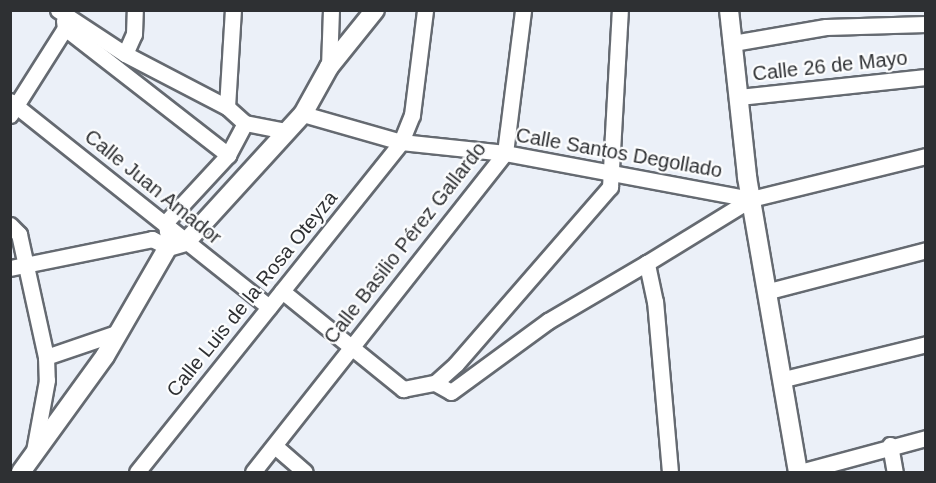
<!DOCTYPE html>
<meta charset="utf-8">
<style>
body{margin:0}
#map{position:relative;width:936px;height:483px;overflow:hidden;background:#ebf0f8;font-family:Arial,sans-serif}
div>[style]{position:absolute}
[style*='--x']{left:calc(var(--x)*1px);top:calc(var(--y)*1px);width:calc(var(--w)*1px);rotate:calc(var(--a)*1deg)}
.roads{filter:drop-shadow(2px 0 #656a71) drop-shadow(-2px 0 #656a71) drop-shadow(0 2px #656a71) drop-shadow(0 -2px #656a71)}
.minor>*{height:15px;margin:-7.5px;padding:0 7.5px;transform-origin:7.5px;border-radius:7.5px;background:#fff}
.tertiary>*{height:18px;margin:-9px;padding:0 9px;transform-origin:9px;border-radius:9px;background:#fff}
span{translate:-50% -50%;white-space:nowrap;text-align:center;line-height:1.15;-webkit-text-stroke:4.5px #fcfdfe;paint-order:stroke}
.street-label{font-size:20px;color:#2e3033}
.frame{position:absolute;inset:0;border:12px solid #2e3033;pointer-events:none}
</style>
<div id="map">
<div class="roads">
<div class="minor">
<div style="--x:58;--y:10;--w:80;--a:33.3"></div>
<div style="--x:125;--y:54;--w:115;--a:27.5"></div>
<div style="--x:227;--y:107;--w:24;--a:42"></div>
<div style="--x:245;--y:123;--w:42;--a:11"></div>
<div style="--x:65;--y:28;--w:207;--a:37.9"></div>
<div style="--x:733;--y:43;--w:94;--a:-9.8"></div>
<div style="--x:826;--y:27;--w:100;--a:-1.7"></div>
<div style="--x:125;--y:54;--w:22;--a:-66"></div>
<div style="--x:134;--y:34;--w:24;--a:-88"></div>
<div style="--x:329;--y:67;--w:57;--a:-88"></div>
<div style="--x:739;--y:97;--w:188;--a:-6.1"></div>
<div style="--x:10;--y:101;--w:331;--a:38.5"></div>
<div style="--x:227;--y:107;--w:97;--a:-86.5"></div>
<div style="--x:303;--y:114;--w:102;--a:15.9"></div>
<div style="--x:401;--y:142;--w:105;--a:6"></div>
<div style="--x:505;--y:153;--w:250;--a:10.6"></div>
<div style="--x:10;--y:115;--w:103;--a:-57.7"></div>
<div style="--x:65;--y:28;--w:7;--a:-98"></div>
<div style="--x:10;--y:225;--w:13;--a:45"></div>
<div style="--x:19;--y:234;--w:126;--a:77.6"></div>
<div style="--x:46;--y:357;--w:23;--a:88"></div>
<div style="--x:47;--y:380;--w:77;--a:100.4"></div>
<div style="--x:167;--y:232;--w:10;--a:-96"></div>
<div style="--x:166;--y:222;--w:91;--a:-47.2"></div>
<div style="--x:228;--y:155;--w:36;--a:-62"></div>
<div style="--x:10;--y:268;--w:145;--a:-11.5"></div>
<div style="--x:152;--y:239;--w:18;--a:27"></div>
<div style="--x:282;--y:291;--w:156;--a:39"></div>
<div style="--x:403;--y:389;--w:33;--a:-11"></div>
<div style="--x:769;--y:291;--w:162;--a:-14.6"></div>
<div style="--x:46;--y:357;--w:74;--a:-18.9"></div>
<div style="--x:784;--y:379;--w:146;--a:-13.8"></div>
<div style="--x:435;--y:383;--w:28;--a:-42"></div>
<div style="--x:456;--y:364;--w:235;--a:-49"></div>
<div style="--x:610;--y:187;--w:177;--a:-86.8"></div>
<div style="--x:435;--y:383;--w:18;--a:29"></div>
<div style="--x:451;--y:392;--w:120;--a:-36.2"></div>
<div style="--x:548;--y:321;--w:115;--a:-30.4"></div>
<div style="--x:890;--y:445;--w:27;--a:80"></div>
<div style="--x:276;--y:447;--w:38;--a:41"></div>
<div style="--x:137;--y:472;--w:423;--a:-51.3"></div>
<div style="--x:401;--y:142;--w:29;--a:-68"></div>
<div style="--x:412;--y:115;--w:106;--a:-82.9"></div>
<div style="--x:253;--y:472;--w:407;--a:-51.7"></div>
<div style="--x:505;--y:153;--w:144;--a:-82.8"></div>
<div style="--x:670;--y:472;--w:171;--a:-95"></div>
<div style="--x:655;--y:302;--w:40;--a:-102"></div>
<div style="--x:647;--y:263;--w:122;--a:-31.6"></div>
<div style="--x:751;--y:199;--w:180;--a:-13.8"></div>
<div style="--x:800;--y:472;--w:131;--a:-15.1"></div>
</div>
<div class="tertiary">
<div style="--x:729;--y:10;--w:168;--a:83.8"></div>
<div style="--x:747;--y:177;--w:299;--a:80.2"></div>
<div style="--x:21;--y:472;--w:143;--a:-54.1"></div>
<div style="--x:105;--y:356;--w:126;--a:-60"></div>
<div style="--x:168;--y:247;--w:19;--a:-16"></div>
<div style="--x:186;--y:242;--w:173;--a:-47.6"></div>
<div style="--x:303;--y:114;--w:54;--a:-61"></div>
<div style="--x:329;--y:67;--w:73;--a:-51.1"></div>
</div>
</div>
<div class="street-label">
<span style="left:830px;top:66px;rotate:-6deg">Calle 26 de Mayo</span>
<span style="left:619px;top:153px;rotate:10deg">Calle Santos Degollado</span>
<span style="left:153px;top:187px;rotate:39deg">Calle Juan Amador</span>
<span style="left:405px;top:243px;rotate:-52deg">Calle Basilio Pérez Gallardo</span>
<span style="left:252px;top:294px;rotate:-51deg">Calle Luis de la Rosa Oteyza</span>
</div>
<div class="frame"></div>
</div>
